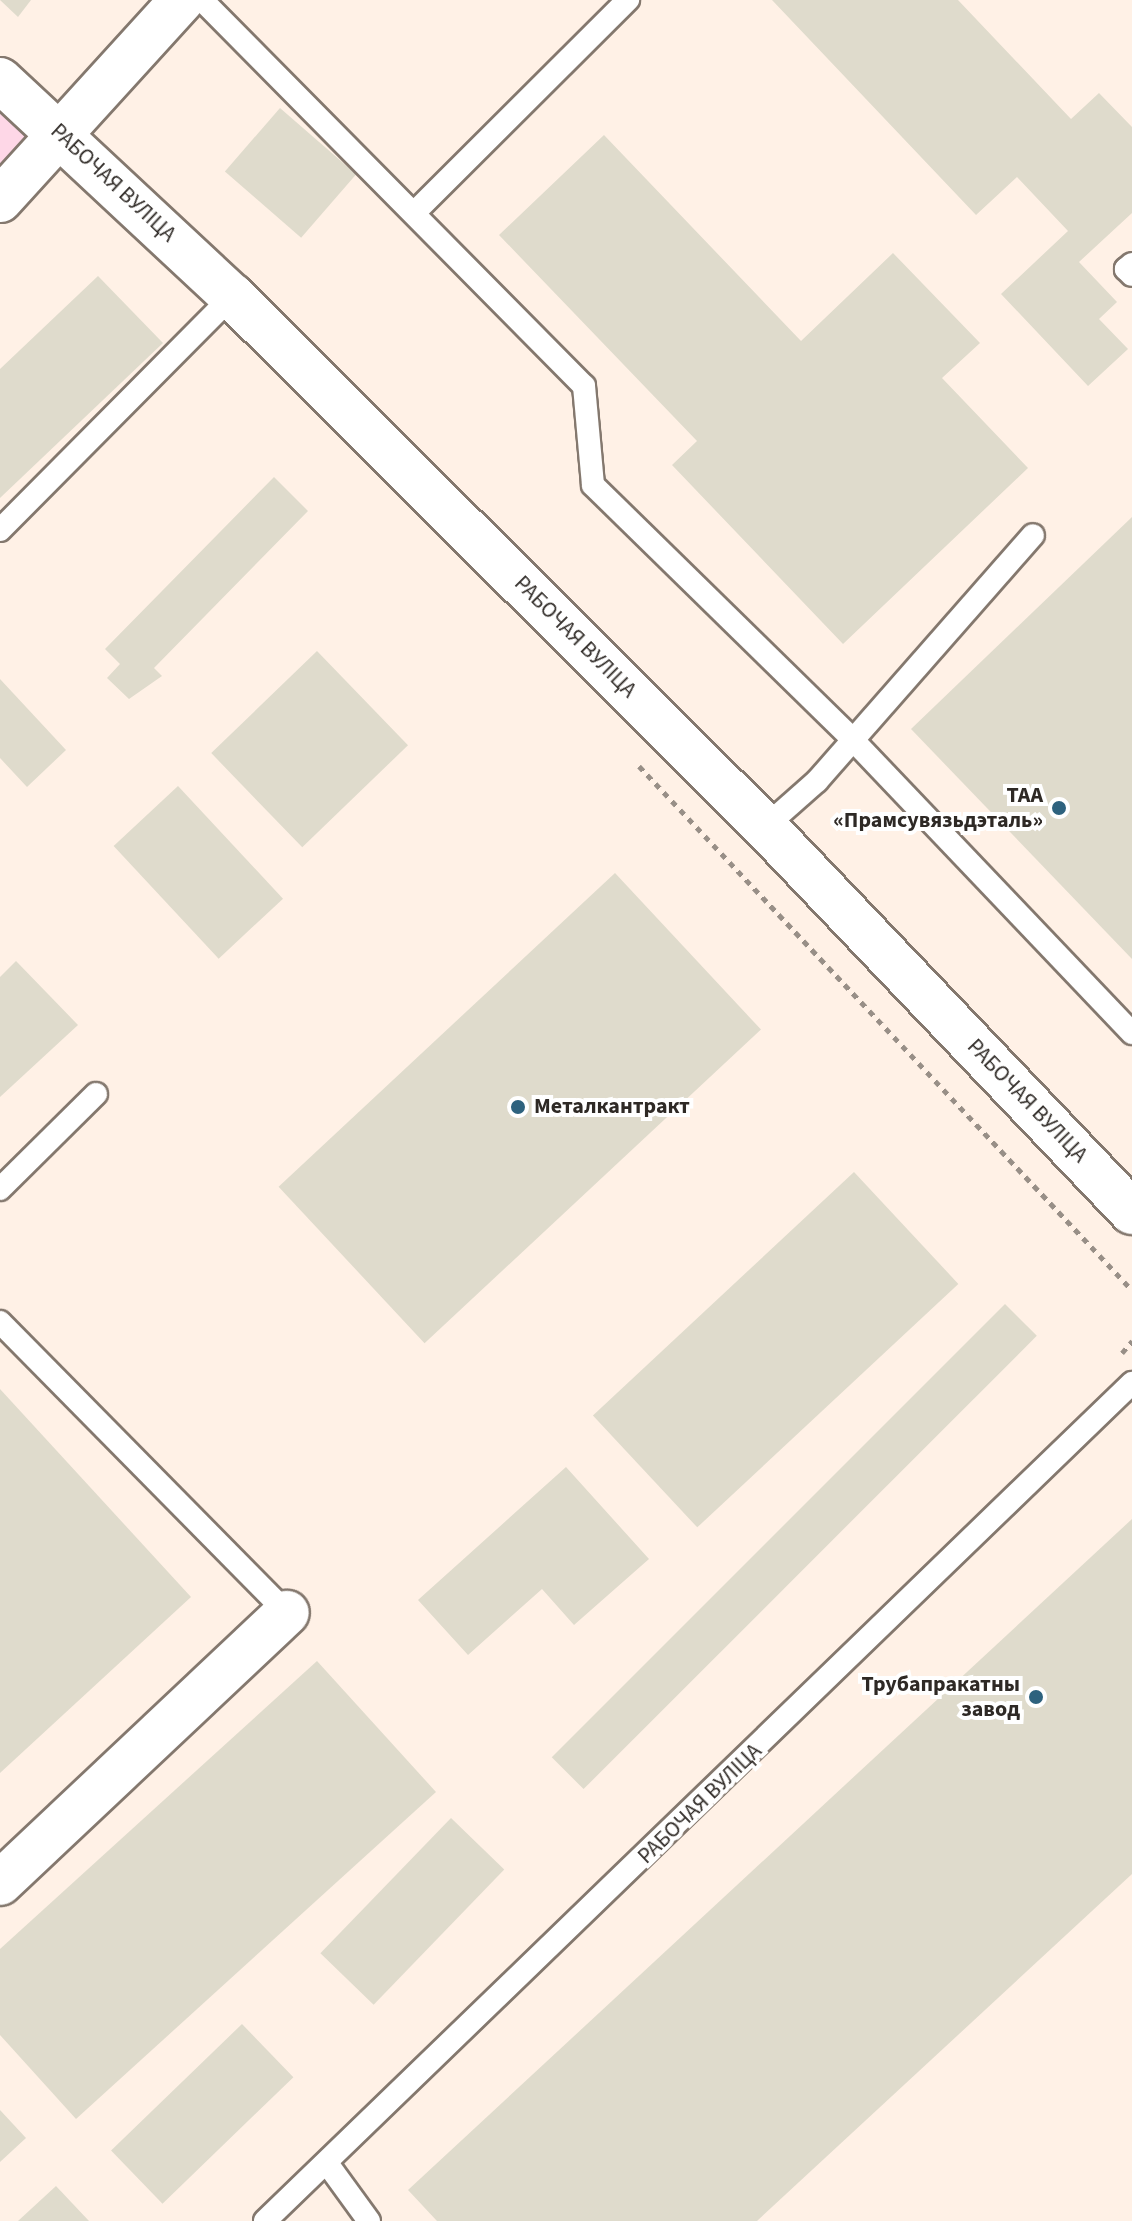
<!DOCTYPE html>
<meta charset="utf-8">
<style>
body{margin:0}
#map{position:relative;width:1132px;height:2221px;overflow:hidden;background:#fff1e6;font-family:"Source Sans 3",sans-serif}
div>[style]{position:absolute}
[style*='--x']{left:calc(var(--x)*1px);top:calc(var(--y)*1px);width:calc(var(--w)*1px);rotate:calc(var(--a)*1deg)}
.green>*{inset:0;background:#fed7e7}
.building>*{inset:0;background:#dfdbcc;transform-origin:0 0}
.path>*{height:5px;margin-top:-2.5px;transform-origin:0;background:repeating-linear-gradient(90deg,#988f87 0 6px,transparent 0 12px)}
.roads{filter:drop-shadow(2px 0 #84786e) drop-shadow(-2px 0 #84786e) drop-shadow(0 2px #84786e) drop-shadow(0 -2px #84786e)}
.lane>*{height:22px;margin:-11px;padding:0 11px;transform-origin:11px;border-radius:11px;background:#fff}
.street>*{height:44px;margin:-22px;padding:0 22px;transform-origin:22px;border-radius:22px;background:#fff}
.dots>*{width:22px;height:22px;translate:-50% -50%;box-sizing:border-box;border:4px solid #fff;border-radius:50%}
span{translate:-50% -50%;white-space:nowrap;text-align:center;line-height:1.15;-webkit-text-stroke:8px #fff;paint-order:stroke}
.street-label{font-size:22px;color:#2e2925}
.poi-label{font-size:22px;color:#2e2925;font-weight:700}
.right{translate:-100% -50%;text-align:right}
.left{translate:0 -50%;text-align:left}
</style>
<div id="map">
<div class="green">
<div style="clip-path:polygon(0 80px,61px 133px,0 200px)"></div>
</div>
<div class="building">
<div style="clip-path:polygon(0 0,31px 0,18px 17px)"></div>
<div style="clip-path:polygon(772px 0,958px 0,1071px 119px,1099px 93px,1132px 127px,1132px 213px,1079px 262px,1117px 302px,1099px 319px,1128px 349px,1088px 386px,1001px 294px,1068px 231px,1017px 177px,976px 215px)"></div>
<div style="left:280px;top:108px;width:101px;height:84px;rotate:41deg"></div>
<div style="clip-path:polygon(604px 135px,801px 341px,893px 253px,980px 343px,942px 378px,1028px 468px,843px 644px,672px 465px,697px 441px,499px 235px)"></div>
<div style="clip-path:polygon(98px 276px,163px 343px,0 498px,0 369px)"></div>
<div style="clip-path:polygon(274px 477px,308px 511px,154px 668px,162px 676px,129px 699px,107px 678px,120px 664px,105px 649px)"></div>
<div style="clip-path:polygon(1132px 517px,1132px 959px,911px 729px)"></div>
<div style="left:317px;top:651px;width:131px;height:147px;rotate:46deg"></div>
<div style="clip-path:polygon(0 679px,66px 750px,27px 787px,0 758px)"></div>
<div style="left:178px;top:786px;width:154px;height:88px;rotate:47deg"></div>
<div style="left:615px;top:873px;width:214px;height:460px;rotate:47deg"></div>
<div style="clip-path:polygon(16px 961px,78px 1025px,0 1097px,0 977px)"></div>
<div style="left:854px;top:1172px;width:153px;height:357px;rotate:47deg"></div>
<div style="left:1005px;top:1304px;width:45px;height:641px;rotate:45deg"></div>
<div style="clip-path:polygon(0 1389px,191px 1597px,0 1773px)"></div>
<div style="clip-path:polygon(566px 1467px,649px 1559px,574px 1625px,542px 1589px,468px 1655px,418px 1600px)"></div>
<div style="clip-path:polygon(1132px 1519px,1132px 1874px,757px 2221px,437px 2221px,408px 2190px)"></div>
<div style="clip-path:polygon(317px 1661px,436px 1792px,76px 2119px,0 2035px,0 1949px)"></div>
<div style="left:451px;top:1818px;width:74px;height:188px;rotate:44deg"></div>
<div style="left:242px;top:2024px;width:74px;height:182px;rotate:46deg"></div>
<div style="clip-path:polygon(0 2110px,26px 2138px,0 2162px)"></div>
<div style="clip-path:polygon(56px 2186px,89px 2221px,18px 2221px)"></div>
</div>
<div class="path">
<div style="--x:639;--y:766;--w:719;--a:46.75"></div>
<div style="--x:1122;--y:1353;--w:16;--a:-50"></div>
</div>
<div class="roads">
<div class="lane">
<div style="--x:202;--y:0;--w:543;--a:45.3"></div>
<div style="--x:584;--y:386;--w:99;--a:84.8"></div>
<div style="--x:593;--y:485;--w:363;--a:44.4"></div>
<div style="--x:852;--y:739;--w:406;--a:46.4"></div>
<div style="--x:415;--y:212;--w:301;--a:-44.9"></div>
<div style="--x:1132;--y:264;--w:8;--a:140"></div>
<div style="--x:1126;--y:269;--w:8;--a:45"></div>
<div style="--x:0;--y:530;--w:330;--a:-45.2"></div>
<div style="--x:765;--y:827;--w:69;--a:-41.5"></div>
<div style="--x:817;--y:781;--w:327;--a:-48.7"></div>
<div style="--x:0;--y:1189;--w:135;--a:-44.7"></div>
<div style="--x:0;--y:1322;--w:409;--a:45.4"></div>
<div style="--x:329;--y:2166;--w:68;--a:54"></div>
<div style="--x:265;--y:2221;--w:1206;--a:-44.03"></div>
</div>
<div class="street">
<div style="--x:0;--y:80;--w:317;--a:43"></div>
<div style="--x:232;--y:296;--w:752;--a:44.89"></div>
<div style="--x:765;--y:827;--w:532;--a:46.37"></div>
<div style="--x:0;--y:200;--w:270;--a:-47.7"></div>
<div style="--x:0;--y:1883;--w:394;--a:-43.3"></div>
</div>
</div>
<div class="dots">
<div style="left:1059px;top:808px;background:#2e627e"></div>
<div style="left:518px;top:1107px;background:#2e627e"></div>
<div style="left:1036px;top:1697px;background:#2e627e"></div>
</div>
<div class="street-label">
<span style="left:113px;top:183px;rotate:43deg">РАБОЧАЯ ВУЛІЦА</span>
<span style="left:575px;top:637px;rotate:45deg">РАБОЧАЯ ВУЛІЦА</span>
<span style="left:1027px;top:1101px;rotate:46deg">РАБОЧАЯ ВУЛІЦА</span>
<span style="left:700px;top:1804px;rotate:-44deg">РАБОЧАЯ ВУЛІЦА</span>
</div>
<div class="poi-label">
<span class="right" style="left:1043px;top:808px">ТАА<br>«Прамсувязьдэталь»</span>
<span class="left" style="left:534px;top:1107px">Металкантракт</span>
<span class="right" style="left:1020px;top:1697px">Трубапракатны<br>завод</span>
</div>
</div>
